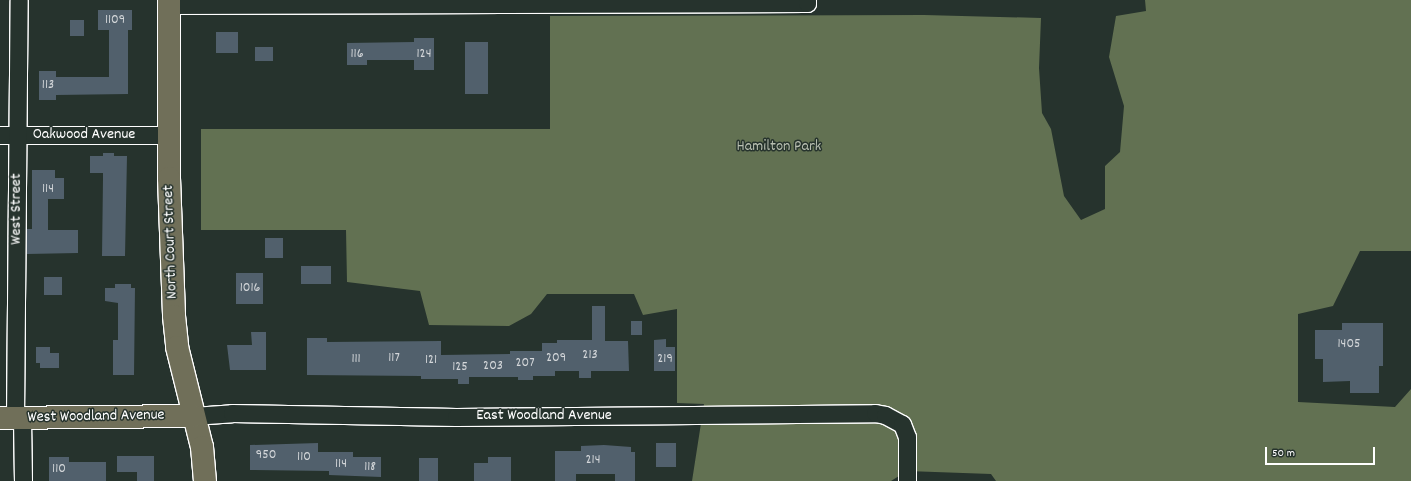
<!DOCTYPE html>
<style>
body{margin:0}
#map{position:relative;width:1411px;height:481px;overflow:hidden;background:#26332d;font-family:Dekko,sans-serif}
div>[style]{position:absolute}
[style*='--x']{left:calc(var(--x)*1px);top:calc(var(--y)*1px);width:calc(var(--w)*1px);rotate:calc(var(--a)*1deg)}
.green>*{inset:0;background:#627152}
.building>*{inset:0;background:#51606c;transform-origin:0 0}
.roads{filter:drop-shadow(1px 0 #fff) drop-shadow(-1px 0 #fff) drop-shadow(0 1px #fff) drop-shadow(0 -1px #fff)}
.minor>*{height:17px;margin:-8.5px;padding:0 8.5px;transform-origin:8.5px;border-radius:8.5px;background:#26332d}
.major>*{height:22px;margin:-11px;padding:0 11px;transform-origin:11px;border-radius:11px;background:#706f59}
span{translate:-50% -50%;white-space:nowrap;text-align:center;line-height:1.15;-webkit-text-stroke:3px #26332d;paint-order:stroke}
.number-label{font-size:14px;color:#d4d7da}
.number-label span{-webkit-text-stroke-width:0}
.street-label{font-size:16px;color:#fff}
.park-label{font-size:16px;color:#b8bfb1}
.scale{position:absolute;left:1265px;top:447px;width:110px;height:18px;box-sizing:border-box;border:2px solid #fff;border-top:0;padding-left:5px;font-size:12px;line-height:14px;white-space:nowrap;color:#fff;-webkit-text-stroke:3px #26332d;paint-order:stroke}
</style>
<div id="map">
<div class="green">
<div style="clip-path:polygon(1145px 0,1411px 0,1411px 251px,1360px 251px,1333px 306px,1298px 314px,1298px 402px,1395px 407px,1411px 389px,1411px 481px,996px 481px,991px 474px,907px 471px,891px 481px,692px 481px,704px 404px,677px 403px,677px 309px,643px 315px,634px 294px,547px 294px,531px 314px,509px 326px,429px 325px,420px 291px,347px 282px,346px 230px,201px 230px,201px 129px,550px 129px,550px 16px,924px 15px,1041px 18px,1039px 68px,1042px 113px,1051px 129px,1064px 196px,1081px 220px,1105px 209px,1105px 166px,1120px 152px,1124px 106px,1109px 57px,1116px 16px,1146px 11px)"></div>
</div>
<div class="building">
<div style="clip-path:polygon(98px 10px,132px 10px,132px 30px,128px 30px,128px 94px,56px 95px,56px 100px,39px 100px,39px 71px,56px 71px,56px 77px,109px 77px,109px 30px,98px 30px)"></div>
<div style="left:70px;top:20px;width:14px;height:16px"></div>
<div style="left:216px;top:32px;width:22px;height:21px"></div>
<div style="clip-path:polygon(414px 38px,434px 38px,434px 70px,414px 70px,414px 60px,367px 60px,367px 65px,347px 65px,347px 43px,414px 42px)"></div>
<div style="left:465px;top:42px;width:23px;height:52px"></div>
<div style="left:255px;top:47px;width:18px;height:14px"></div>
<div style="clip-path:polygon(103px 153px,114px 153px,114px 156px,127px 156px,125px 256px,102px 256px,103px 178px,103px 173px,90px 173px,90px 156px,103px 156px)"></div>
<div style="clip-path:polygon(32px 170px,55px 170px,55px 178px,64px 178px,64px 199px,48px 199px,48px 230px,78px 230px,78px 253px,27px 254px,27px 229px,32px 229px)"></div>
<div style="left:265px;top:238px;width:18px;height:20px"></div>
<div style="left:301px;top:266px;width:30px;height:18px"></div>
<div style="left:236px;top:273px;width:27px;height:31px"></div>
<div style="left:44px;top:277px;width:18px;height:18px"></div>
<div style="clip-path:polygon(115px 284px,131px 284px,131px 288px,135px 288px,134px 375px,113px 375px,113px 340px,118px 340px,118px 303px,105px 301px,105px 288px,115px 288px)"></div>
<div style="clip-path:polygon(592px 306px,605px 306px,605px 341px,628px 341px,629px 371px,591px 371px,591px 378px,579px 378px,579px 371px,555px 371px,555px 376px,533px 376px,533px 380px,518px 380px,518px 377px,469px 377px,469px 384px,458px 384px,458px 379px,421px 379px,421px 376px,307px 375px,307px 338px,327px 338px,327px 342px,441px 341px,441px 355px,510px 354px,510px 351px,542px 351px,542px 343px,557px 343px,557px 340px,592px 340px)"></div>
<div style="left:631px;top:321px;width:11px;height:14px"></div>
<div style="clip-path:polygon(1342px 323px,1383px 323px,1383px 366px,1379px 366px,1379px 393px,1350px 393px,1350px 381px,1323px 382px,1323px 359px,1315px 359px,1315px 330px,1342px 330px)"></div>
<div style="clip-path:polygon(251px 332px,266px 332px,266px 370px,230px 370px,227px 345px,252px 345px)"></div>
<div style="clip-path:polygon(666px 339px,666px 347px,675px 347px,675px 371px,654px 371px,654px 340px)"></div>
<div style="clip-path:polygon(36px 347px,50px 347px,50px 353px,59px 353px,59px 368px,40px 368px,40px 363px,36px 363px)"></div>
<div style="clip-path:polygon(318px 443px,318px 452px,353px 452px,353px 457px,381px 457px,381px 477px,329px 475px,329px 471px,250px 470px,250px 445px)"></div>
<div style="left:656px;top:443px;width:20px;height:24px"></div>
<div style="clip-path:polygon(604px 445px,631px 447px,631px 452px,635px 452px,635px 481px,615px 481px,615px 474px,576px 474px,576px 481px,555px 481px,555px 451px,581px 451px,581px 446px)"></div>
<div style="clip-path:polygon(117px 456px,154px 456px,154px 481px,137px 481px,137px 472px,117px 472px)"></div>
<div style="clip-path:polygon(49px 457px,69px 457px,69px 462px,106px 462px,106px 481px,49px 481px)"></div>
<div style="clip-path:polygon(488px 457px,511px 457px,511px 481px,474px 481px,474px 463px,488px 463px)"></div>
<div style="left:419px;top:458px;width:19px;height:23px"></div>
</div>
<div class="roads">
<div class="minor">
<div style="--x:169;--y:5;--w:638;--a:-0.18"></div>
<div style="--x:807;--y:3;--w:3;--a:-90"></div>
<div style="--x:0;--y:135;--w:169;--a:0"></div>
<div style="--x:193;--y:416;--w:39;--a:-4"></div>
<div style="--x:232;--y:413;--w:224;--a:1"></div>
<div style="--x:456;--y:417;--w:419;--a:-0.5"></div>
<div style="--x:875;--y:413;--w:10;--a:11"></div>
<div style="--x:885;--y:415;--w:19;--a:28"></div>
<div style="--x:902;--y:424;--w:14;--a:69"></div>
<div style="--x:907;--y:437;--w:44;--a:90"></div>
<div style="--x:15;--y:418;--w:418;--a:-89.5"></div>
<div style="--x:22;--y:418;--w:63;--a:89.1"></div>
</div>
<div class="major">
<div style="--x:169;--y:0;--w:178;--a:90"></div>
<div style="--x:169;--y:178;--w:138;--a:87.9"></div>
<div style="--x:174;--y:316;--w:31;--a:84"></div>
<div style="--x:177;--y:347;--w:103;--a:76"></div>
<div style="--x:202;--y:447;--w:34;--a:85"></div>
<div style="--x:0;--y:418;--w:193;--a:-0.6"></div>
</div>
</div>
<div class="number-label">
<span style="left:115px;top:20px">1109</span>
<span style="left:357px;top:54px">116</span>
<span style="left:424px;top:54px">124</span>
<span style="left:48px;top:85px">113</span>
<span style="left:48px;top:189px">114</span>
<span style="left:250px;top:288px">1016</span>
<span style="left:1349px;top:344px">1405</span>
<span style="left:590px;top:355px">213</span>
<span style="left:394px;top:358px">117</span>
<span style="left:556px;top:358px">209</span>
<span style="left:356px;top:359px">111</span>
<span style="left:665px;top:359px">219</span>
<span style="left:431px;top:360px">121</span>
<span style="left:525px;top:363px">207</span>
<span style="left:493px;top:366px">203</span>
<span style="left:460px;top:367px">125</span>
<span style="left:266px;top:455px">950</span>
<span style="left:304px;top:457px">110</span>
<span style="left:593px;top:460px">214</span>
<span style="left:341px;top:464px">114</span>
<span style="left:370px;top:467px">118</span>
<span style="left:59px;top:469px">110</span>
</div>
<div class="street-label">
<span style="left:84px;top:135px">Oakwood Avenue</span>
<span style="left:17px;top:209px;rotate:-90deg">West Street</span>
<span style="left:171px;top:242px;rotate:-92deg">North Court Street</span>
<span style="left:544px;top:416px">East Woodland Avenue</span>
<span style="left:96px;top:417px;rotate:-1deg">West Woodland Avenue</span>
</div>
<div class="park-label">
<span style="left:779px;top:147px">Hamilton Park</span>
</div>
<div class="scale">50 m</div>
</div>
